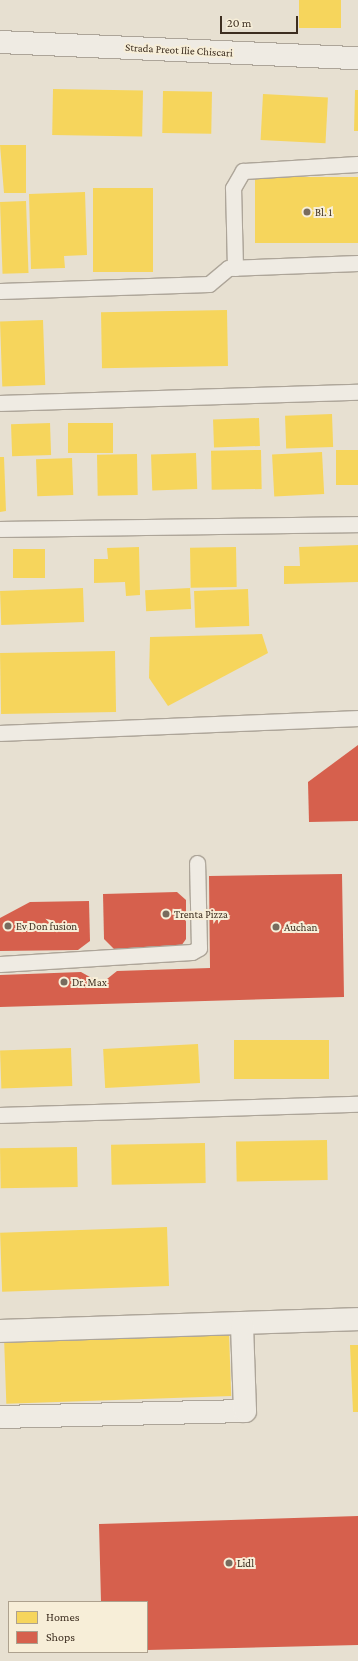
<!DOCTYPE html>
<style>
body{margin:0}
#map{position:relative;width:358px;height:1661px;overflow:hidden;background:#e7e0d1;font-family:"Crimson Pro",serif}
div>[style]{position:absolute}
[style*='--x']{left:calc(var(--x)*1px);top:calc(var(--y)*1px);width:calc(var(--w)*1px);rotate:calc(var(--a)*1deg)}
.homes>*{inset:0;background:#f6d55c;transform-origin:0 0}
.shops>*{inset:0;background:#d6604d}
.roads{filter:drop-shadow(1px 0 #ada599) drop-shadow(-1px 0 #ada599) drop-shadow(0 1px #ada599) drop-shadow(0 -1px #ada599)}
.lane>*{height:15px;margin:-7.5px;padding:0 7.5px;transform-origin:7.5px;border-radius:7.5px;background:#efebe3}
.street>*{height:22px;margin:-11px;padding:0 11px;transform-origin:11px;border-radius:11px;background:#efebe3}
.dots>*{width:11px;height:11px;translate:-50% -50%;box-sizing:border-box;border:2px solid #f7eed8;border-radius:50%}
span{translate:-50% -50%;white-space:nowrap;text-align:center;line-height:1.15;-webkit-text-stroke:4px #f7eed8;paint-order:stroke}
.street-label{font-size:11px;color:#3d2e20}
.poi-label{font-size:11px;color:#3d2e20}
.left{translate:0 -50%;text-align:left}
.legend{position:absolute;left:8px;top:1601px;width:140px;height:52px;box-sizing:border-box;background:#f7eed8;border:1px solid #ada18e;margin:0;padding:5px 7px;list-style:none;font-size:12px;color:#3d2e20}
.legend li{display:flex;align-items:center;gap:8px;height:20px}
.legend b{width:20px;border:1px solid #ada18e}
.scale{position:absolute;left:220px;top:16px;width:78px;height:18px;box-sizing:border-box;border:2px solid #3d2e20;border-top:0;padding-left:5px;font-size:12px;line-height:14px;white-space:nowrap;color:#3d2e20;-webkit-text-stroke:3px #f7eed8;paint-order:stroke}
</style>
<div id="map">
<div class="homes">
<div style="left:299px;top:0;width:42px;height:28px"></div>
<div style="left:53px;top:89px;width:90px;height:46px;rotate:1deg"></div>
<div style="clip-path:polygon(355px 90px,358px 90px,358px 131px,354px 131px)"></div>
<div style="left:163px;top:91px;width:49px;height:42px;rotate:1deg"></div>
<div style="left:263px;top:94px;width:65px;height:46px;rotate:3deg"></div>
<div style="clip-path:polygon(0 145px,26px 145px,26px 193px,4px 193px)"></div>
<div style="left:358px;top:177px;width:66px;height:103px;rotate:90deg"></div>
<div style="left:93px;top:188px;width:60px;height:84px"></div>
<div style="clip-path:polygon(85px 192px,87px 255px,64px 256px,65px 268px,31px 269px,29px 194px)"></div>
<div style="left:26px;top:201px;width:72px;height:26px;rotate:88deg"></div>
<div style="left:227px;top:310px;width:56px;height:126px;rotate:89deg"></div>
<div style="left:43px;top:320px;width:65px;height:43px;rotate:88deg"></div>
<div style="left:332px;top:414px;width:33px;height:47px;rotate:88deg"></div>
<div style="left:259px;top:418px;width:28px;height:46px;rotate:88deg"></div>
<div style="left:50px;top:423px;width:32px;height:39px;rotate:88deg"></div>
<div style="left:68px;top:423px;width:45px;height:30px"></div>
<div style="left:261px;top:450px;width:39px;height:50px;rotate:89deg"></div>
<div style="left:358px;top:450px;width:35px;height:22px;rotate:90deg"></div>
<div style="left:322px;top:452px;width:42px;height:50px;rotate:87deg"></div>
<div style="left:196px;top:453px;width:36px;height:45px;rotate:88deg"></div>
<div style="left:137px;top:454px;width:41px;height:40px;rotate:89deg"></div>
<div style="clip-path:polygon(0 457px,4px 457px,6px 511px,0 512px)"></div>
<div style="left:72px;top:458px;width:37px;height:36px;rotate:88deg"></div>
<div style="clip-path:polygon(358px 545px,358px 582px,284px 584px,284px 566px,300px 566px,299px 547px)"></div>
<div style="clip-path:polygon(139px 547px,140px 595px,126px 596px,125px 582px,94px 583px,94px 559px,108px 559px,107px 548px)"></div>
<div style="left:236px;top:547px;width:40px;height:46px;rotate:89deg"></div>
<div style="left:13px;top:549px;width:32px;height:29px"></div>
<div style="left:83px;top:588px;width:34px;height:83px;rotate:88deg"></div>
<div style="left:190px;top:588px;width:21px;height:45px;rotate:87deg"></div>
<div style="left:248px;top:589px;width:37px;height:54px;rotate:88deg"></div>
<div style="clip-path:polygon(262px 634px,268px 653px,168px 706px,149px 678px,150px 637px)"></div>
<div style="left:115px;top:651px;width:61px;height:115px;rotate:89deg"></div>
<div style="left:329px;top:1040px;width:39px;height:95px;rotate:90deg"></div>
<div style="left:198px;top:1044px;width:39px;height:95px;rotate:87deg"></div>
<div style="left:71px;top:1048px;width:38px;height:71px;rotate:88deg"></div>
<div style="left:327px;top:1140px;width:40px;height:91px;rotate:89deg"></div>
<div style="left:205px;top:1143px;width:40px;height:94px;rotate:89deg"></div>
<div style="left:77px;top:1147px;width:40px;height:77px;rotate:89deg"></div>
<div style="left:167px;top:1227px;width:59px;height:167px;rotate:88deg"></div>
<div style="left:229px;top:1333px;width:63px;height:225px;rotate:88deg"></div>
<div style="clip-path:polygon(350px 1345px,358px 1345px,358px 1412px,353px 1412px)"></div>
</div>
<div class="shops">
<div style="clip-path:polygon(358px 745px,358px 821px,309px 822px,308px 782px)"></div>
<div style="clip-path:polygon(342px 874px,344px 997px,0 1007px,0 975px,81px 972px,97px 981px,107px 979px,117px 971px,210px 968px,209px 876px)"></div>
<div style="clip-path:polygon(177px 892px,186px 900px,186px 939px,179px 949px,115px 950px,104px 939px,103px 894px)"></div>
<div style="clip-path:polygon(89px 901px,90px 941px,78px 950px,0 951px,0 918px,30px 902px)"></div>
<div style="clip-path:polygon(358px 1516px,358px 1645px,147px 1650px,147px 1602px,101px 1602px,99px 1524px)"></div>
</div>
<div class="roads">
<div class="lane">
<div style="--x:235;--y:268;--w:80;--a:-91.4"></div>
<div style="--x:233;--y:188;--w:20;--a:-60"></div>
<div style="--x:243;--y:171;--w:115;--a:-3.5"></div>
<div style="--x:0;--y:291;--w:209;--a:-1.9"></div>
<div style="--x:209;--y:284;--w:25;--a:-40"></div>
<div style="--x:228;--y:268;--w:130;--a:-2.2"></div>
<div style="--x:0;--y:403;--w:358;--a:-1.8"></div>
<div style="--x:0;--y:529;--w:358;--a:-0.8"></div>
<div style="--x:0;--y:733;--w:358;--a:-2.4"></div>
<div style="--x:0;--y:964;--w:192;--a:-3.6"></div>
<div style="--x:192;--y:952;--w:8;--a:-30"></div>
<div style="--x:199;--y:948;--w:85;--a:-91.3"></div>
<div style="--x:0;--y:1115;--w:358;--a:-1.8"></div>
</div>
<div class="street">
<div style="--x:0;--y:42;--w:358;--a:2.6"></div>
<div style="--x:0;--y:1331;--w:358;--a:-1.9"></div>
<div style="--x:0;--y:1417;--w:245;--a:-1.4"></div>
<div style="--x:245;--y:1411;--w:86;--a:-92"></div>
</div>
</div>
<div class="dots">
<div style="left:307px;top:212px;background:#786c5e"></div>
<div style="left:166px;top:914px;background:#786c5e"></div>
<div style="left:8px;top:926px;background:#786c5e"></div>
<div style="left:276px;top:927px;background:#786c5e"></div>
<div style="left:64px;top:982px;background:#786c5e"></div>
<div style="left:229px;top:1563px;background:#786c5e"></div>
</div>
<div class="street-label">
<span style="left:179px;top:50px;rotate:3deg">Strada Preot Ilie Chiscari</span>
</div>
<div class="poi-label">
<span class="left" style="left:315px;top:212px">Bl. 1</span>
<span class="left" style="left:174px;top:914px">Trenta Pizza</span>
<span class="left" style="left:16px;top:926px">Ev Don fusion</span>
<span class="left" style="left:284px;top:927px">Auchan</span>
<span class="left" style="left:72px;top:982px">Dr. Max</span>
<span class="left" style="left:237px;top:1563px">Lidl</span>
</div>
<ul class="legend">
<li><b style="height:11px;background:#f6d55c"></b>Homes</li>
<li><b style="height:11px;background:#d6604d"></b>Shops</li>
</ul>
<div class="scale">20 m</div>
</div>
